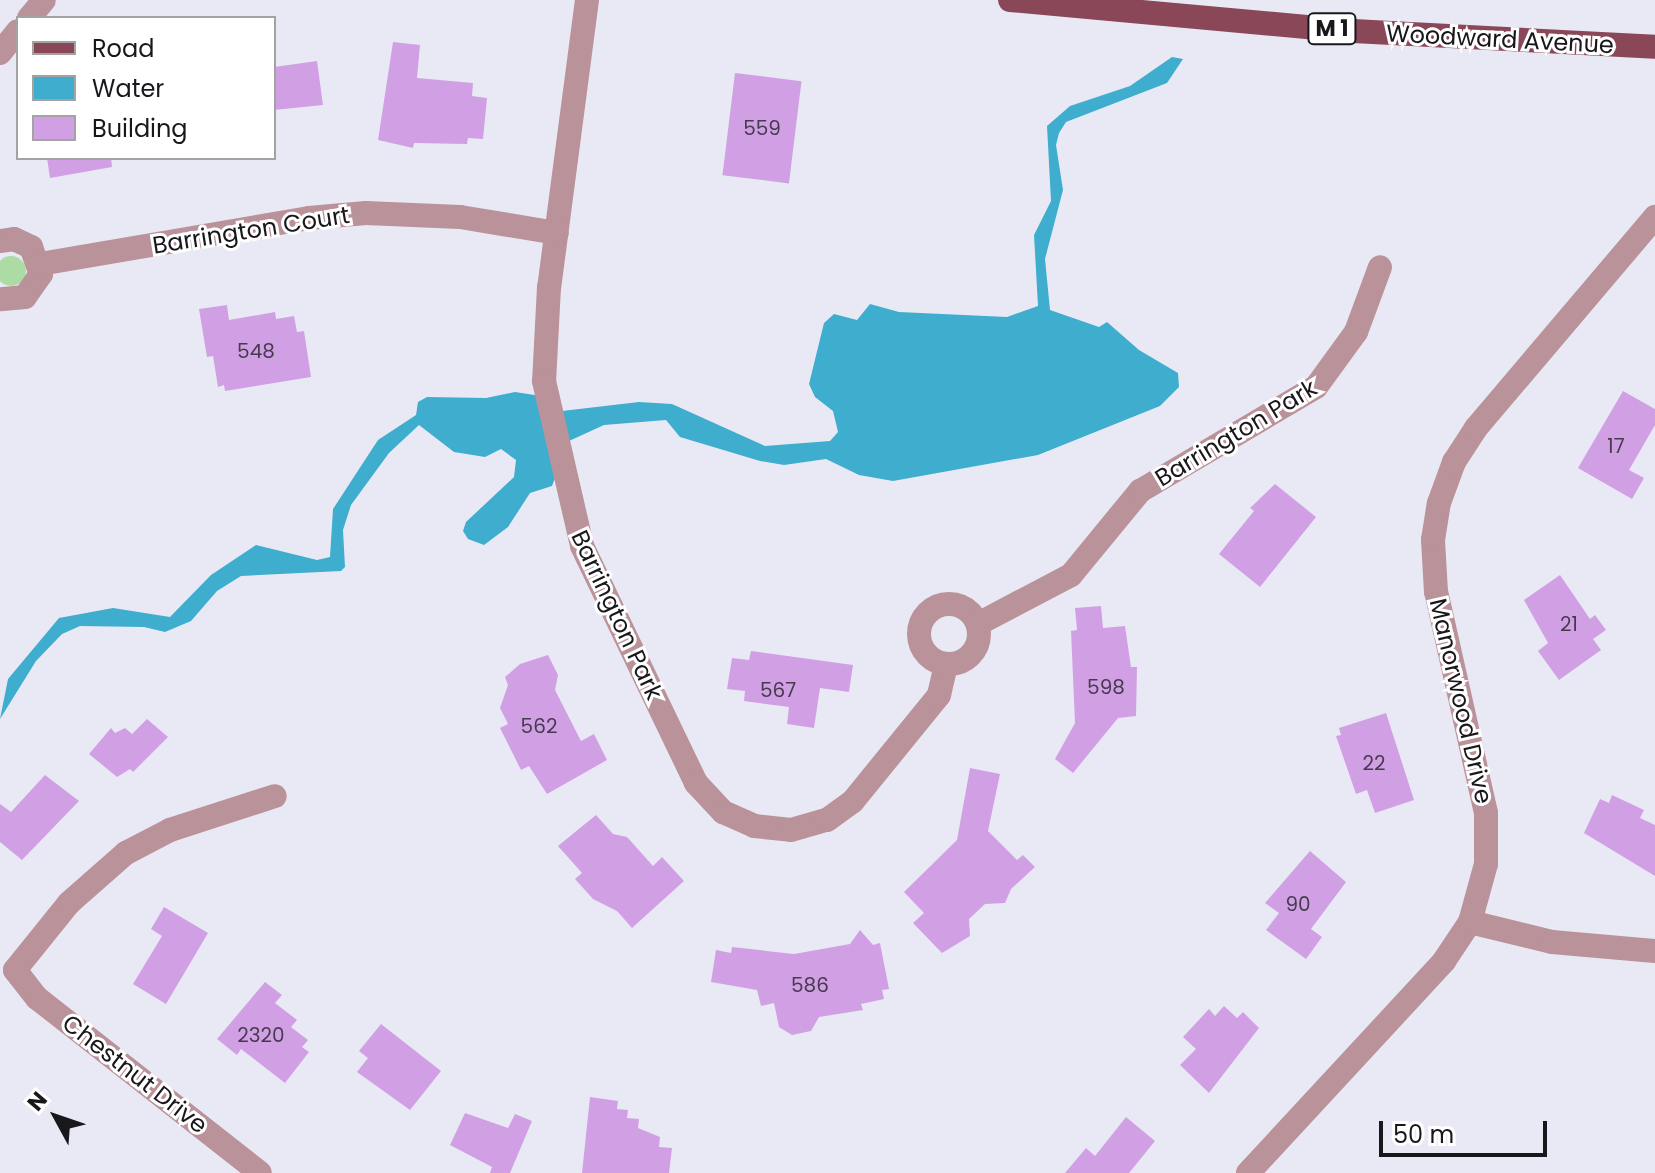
<!DOCTYPE html>
<style>
body{margin:0}
#map{position:relative;width:1655px;height:1173px;overflow:hidden;background:#e9e9f5;font-family:Poppins,sans-serif}
div>[style]{position:absolute}
[style*='--x']{left:calc(var(--x)*1px);top:calc(var(--y)*1px);width:calc(var(--w)*1px);rotate:calc(var(--a)*1deg)}
.green>*{inset:0;background:#acdba4}
.round{border-radius:50%}
.water>*{inset:0;background:#3fadcd}
.building>*{inset:0;background:#d1a0e4;transform-origin:0 0}
.minor>*{height:24px;margin:-12px;padding:0 12px;transform-origin:12px;border-radius:12px;background:#ba9299}
.minor>.ring{margin:-12px;padding:0;box-sizing:content-box;background:none;border:24px solid #ba9299;border-radius:50%}
.major>*{height:24px;margin:-12px;padding:0 12px;transform-origin:12px;border-radius:12px;background:#8a4757}
span{translate:-50% -50%;white-space:nowrap;text-align:center;line-height:1.15;-webkit-text-stroke:6px #fff;paint-order:stroke}
.number-label{font-size:20px;color:#463a4e}
.number-label span{-webkit-text-stroke-width:0}
.shield-label span{padding:2px 6px;background:#fff;border:2px solid;border-radius:6px;-webkit-text-stroke-width:0}
.shield-label{font-size:22px;color:#18181c;font-weight:700}
.street-label{font-size:24px;color:#18181c}
.legend{position:absolute;left:16px;top:16px;width:260px;height:144px;box-sizing:border-box;background:#fff;border:2px solid #a3a3a4;margin:0;padding:10px 14px;list-style:none;font-size:24px;color:#18181c}
.legend li{display:flex;align-items:center;gap:16px;height:40px}
.legend b{width:40px;border:2px solid #a3a3a4}
.north{position:absolute;left:16px;top:1077px;width:80px;height:80px;-webkit-text-stroke:6px #fff;paint-order:stroke;rotate:310deg;font-size:22px;font-weight:700;line-height:32px;text-align:center;color:#18181c}
.north::after{content:'';display:block;margin:auto;width:28px;height:36px;background:#18181c;clip-path:polygon(50% 0,100% 100%,50% 72%,0 100%)}
.scale{position:absolute;left:1379px;top:1121px;width:168px;height:36px;box-sizing:border-box;border:4px solid #18181c;border-top:0;padding-left:10px;font-size:24px;line-height:28px;white-space:nowrap;color:#18181c;-webkit-text-stroke:6px #fff;paint-order:stroke}
</style>
<div id="map">
<div class="green">
<div class="round" style="left:-4px;top:256px;width:30px;height:30px"></div>
</div>
<div class="water">
<div style="clip-path:polygon(1172px 57px,1183px 59px,1167px 83px,1066px 122px,1059px 133px,1056px 145px,1063px 190px,1045px 259px,1050px 310px,1099px 327px,1107px 322px,1139px 350px,1178px 373px,1179px 387px,1160px 406px,1038px 455px,893px 481px,859px 475px,826px 459px,784px 465px,760px 461px,680px 437px,666px 420px,604px 425px,569px 441px,552px 486px,530px 493px,508px 527px,484px 545px,468px 539px,463px 531px,466px 522px,514px 477px,516px 460px,501px 449px,485px 457px,454px 452px,419px 425px,389px 453px,351px 505px,343px 530px,345px 567px,341px 571px,241px 576px,217px 591px,191px 621px,165px 632px,144px 627px,80px 626px,62px 634px,36px 661px,0 719px,8px 679px,59px 618px,113px 608px,170px 617px,211px 575px,256px 545px,317px 560px,330px 557px,333px 509px,378px 440px,416px 415px,418px 402px,427px 397px,486px 398px,515px 392px,541px 396px,562px 411px,639px 402px,672px 404px,765px 446px,830px 441px,838px 432px,833px 411px,815px 397px,809px 384px,824px 323px,834px 314px,857px 320px,870px 304px,899px 312px,1007px 317px,1038px 306px,1034px 235px,1051px 201px,1047px 126px,1070px 106px,1130px 86px)"></div>
</div>
<div class="building">
<div style="clip-path:polygon(393px 42px,420px 45px,417px 78px,473px 83px,472px 96px,487px 98px,483px 139px,468px 138px,467px 144px,414px 143px,413px 148px,378px 140px)"></div>
<div style="clip-path:polygon(317px 61px,323px 105px,274px 110px,274px 67px)"></div>
<div style="left:735px;top:73px;width:67px;height:103px;rotate:7deg"></div>
<div style="clip-path:polygon(47px 158px,111px 158px,112px 167px,50px 178px)"></div>
<div style="clip-path:polygon(227px 305px,229px 320px,275px 312px,276px 319px,294px 316px,297px 332px,304px 331px,311px 377px,225px 391px,224px 385px,218px 387px,213px 356px,207px 357px,199px 309px)"></div>
<div style="clip-path:polygon(1623px 391px,1655px 409px,1655px 425px,1629px 470px,1644px 478px,1632px 499px,1578px 468px)"></div>
<div style="clip-path:polygon(1275px 484px,1316px 517px,1260px 587px,1219px 554px,1254px 511px,1250px 508px)"></div>
<div style="clip-path:polygon(1560px 575px,1590px 619px,1595px 615px,1606px 630px,1593px 639px,1601px 650px,1559px 680px,1538px 651px,1548px 643px,1524px 600px)"></div>
<div style="clip-path:polygon(1101px 606px,1103px 628px,1125px 626px,1131px 667px,1137px 667px,1136px 716px,1118px 718px,1073px 773px,1055px 759px,1075px 723px,1071px 631px,1077px 630px,1075px 608px)"></div>
<div style="clip-path:polygon(751px 651px,853px 665px,849px 692px,820px 688px,814px 728px,787px 724px,789px 707px,744px 701px,745px 691px,727px 689px,732px 658px,749px 660px)"></div>
<div style="clip-path:polygon(548px 655px,558px 675px,555px 690px,581px 741px,594px 734px,607px 760px,547px 794px,529px 766px,521px 770px,500px 728px,508px 724px,500px 708px,508px 685px,505px 677px,520px 664px)"></div>
<div style="clip-path:polygon(1386px 713px,1414px 800px,1375px 813px,1367px 790px,1356px 794px,1336px 736px,1341px 735px,1339px 728px)"></div>
<div style="clip-path:polygon(147px 719px,168px 737px,133px 772px,130px 769px,117px 777px,89px 754px,111px 728px,115px 733px,125px 728px,132px 734px)"></div>
<div style="clip-path:polygon(970px 768px,1000px 774px,988px 831px,1017px 860px,1023px 855px,1035px 867px,1011px 889px,1005px 903px,985px 904px,969px 919px,970px 936px,942px 953px,913px 923px,924px 913px,904px 892px,957px 840px)"></div>
<div style="clip-path:polygon(45px 775px,79px 801px,22px 860px,0 842px,0 804px,11px 812px)"></div>
<div style="clip-path:polygon(1612px 795px,1644px 810px,1640px 818px,1655px 825px,1655px 876px,1584px 833px,1600px 799px,1609px 803px)"></div>
<div style="clip-path:polygon(596px 815px,613px 834px,627px 837px,653px 866px,662px 857px,684px 881px,632px 928px,617px 911px,593px 899px,575px 879px,582px 873px,558px 846px)"></div>
<div style="clip-path:polygon(1310px 851px,1346px 882px,1311px 929px,1322px 937px,1306px 959px,1266px 930px,1279px 913px,1265px 903px)"></div>
<div style="clip-path:polygon(164px 907px,208px 933px,166px 1004px,133px 984px,162px 936px,151px 929px)"></div>
<div style="clip-path:polygon(860px 930px,873px 945px,880px 943px,889px 989px,882px 990px,884px 999px,861px 1004px,863px 1010px,819px 1017px,811px 1031px,792px 1035px,779px 1027px,774px 1003px,761px 1006px,757px 990px,711px 982px,716px 950px,731px 953px,732px 947px,794px 954px,850px 944px)"></div>
<div style="clip-path:polygon(265px 982px,282px 995px,275px 1003px,297px 1020px,291px 1027px,308px 1040px,302px 1047px,309px 1052px,285px 1083px,241px 1049px,237px 1055px,217px 1039px)"></div>
<div style="clip-path:polygon(1224px 1006px,1237px 1018px,1243px 1012px,1259px 1028px,1209px 1093px,1180px 1065px,1196px 1049px,1183px 1037px,1209px 1009px,1215px 1016px)"></div>
<div style="clip-path:polygon(381px 1024px,441px 1071px,410px 1110px,357px 1072px,368px 1058px,359px 1051px)"></div>
<div style="clip-path:polygon(590px 1097px,618px 1101px,617px 1109px,628px 1110px,627px 1118px,639px 1119px,638px 1128px,660px 1137px,659px 1147px,672px 1148px,669px 1173px,582px 1173px)"></div>
<div style="clip-path:polygon(465px 1113px,508px 1128px,515px 1114px,532px 1121px,510px 1173px,490px 1173px,492px 1167px,450px 1145px)"></div>
<div style="clip-path:polygon(1126px 1117px,1155px 1141px,1129px 1173px,1065px 1173px,1086px 1148px,1095px 1156px)"></div>
</div>
<div class="minor">
<div style="--x:587;--y:0;--w:290;--a:97.5"></div>
<div style="--x:549;--y:287;--w:94;--a:93"></div>
<div style="--x:544;--y:381;--w:169;--a:77"></div>
<div style="--x:582;--y:546;--w:263;--a:64.3"></div>
<div style="--x:696;--y:783;--w:40;--a:47"></div>
<div style="--x:723;--y:812;--w:34;--a:24"></div>
<div style="--x:754;--y:826;--w:37;--a:6"></div>
<div style="--x:791;--y:830;--w:37;--a:-16"></div>
<div style="--x:827;--y:820;--w:32;--a:-36"></div>
<div style="--x:853;--y:801;--w:136;--a:-50.9"></div>
<div style="--x:939;--y:695;--w:32;--a:-77"></div>
<div style="--x:29;--y:18;--w:23;--a:-50"></div>
<div style="--x:0;--y:53;--w:28;--a:-51"></div>
<div style="--x:0;--y:241;--w:14;--a:-8"></div>
<div style="--x:14;--y:239;--w:19;--a:25"></div>
<div style="--x:31;--y:247;--w:29;--a:70"></div>
<div style="--x:41;--y:274;--w:28;--a:125"></div>
<div style="--x:25;--y:297;--w:25;--a:175"></div>
<div style="--x:40;--y:264;--w:273;--a:-9.7"></div>
<div style="--x:309;--y:218;--w:57;--a:-5"></div>
<div style="--x:366;--y:213;--w:94;--a:2.4"></div>
<div style="--x:460;--y:217;--w:98;--a:9.4"></div>
<div class="ring" style="left:919px;top:604px;width:36px;height:36px"></div>
<div style="--x:978;--y:624;--w:105;--a:-27.8"></div>
<div style="--x:1071;--y:575;--w:109;--a:-50.6"></div>
<div style="--x:1140;--y:491;--w:204;--a:-30.6"></div>
<div style="--x:1316;--y:387;--w:68;--a:-54"></div>
<div style="--x:1356;--y:332;--w:69;--a:-69.7"></div>
<div style="--x:1470;--y:922;--w:84;--a:13.7"></div>
<div style="--x:1552;--y:942;--w:103;--a:5"></div>
<div style="--x:15;--y:970;--w:86;--a:-51.1"></div>
<div style="--x:69;--y:903;--w:76;--a:-41.3"></div>
<div style="--x:126;--y:853;--w:50;--a:-27.6"></div>
<div style="--x:170;--y:830;--w:110;--a:-17.9"></div>
<div style="--x:15;--y:970;--w:36;--a:52"></div>
<div style="--x:37;--y:998;--w:283;--a:38.1"></div>
<div style="--x:1248;--y:1173;--w:289;--a:-47.2"></div>
<div style="--x:1444;--y:961;--w:47;--a:-56.3"></div>
<div style="--x:1470;--y:922;--w:60;--a:-74.6"></div>
<div style="--x:1486;--y:864;--w:51;--a:-90"></div>
<div style="--x:1486;--y:813;--w:227;--a:-102.7"></div>
<div style="--x:1436;--y:592;--w:52;--a:-93.3"></div>
<div style="--x:1433;--y:540;--w:37;--a:-81"></div>
<div style="--x:1439;--y:503;--w:44;--a:-69.9"></div>
<div style="--x:1454;--y:462;--w:40;--a:-57.1"></div>
<div style="--x:1476;--y:428;--w:277;--a:-49.7"></div>
</div>
<div class="major">
<div style="--x:1010;--y:0;--w:344;--a:5.2"></div>
<div style="--x:1353;--y:31;--w:302;--a:3"></div>
</div>
<div class="number-label">
<span style="left:762px;top:128px">559</span>
<span style="left:256px;top:351px">548</span>
<span style="left:1616px;top:446px">17</span>
<span style="left:1569px;top:624px">21</span>
<span style="left:1106px;top:687px">598</span>
<span style="left:778px;top:690px">567</span>
<span style="left:539px;top:726px">562</span>
<span style="left:1374px;top:763px">22</span>
<span style="left:1298px;top:904px">90</span>
<span style="left:810px;top:985px">586</span>
<span style="left:261px;top:1035px">2320</span>
</div>
<div class="shield-label">
<span style="left:1332px;top:29px">M 1</span>
</div>
<div class="street-label">
<span style="left:1500px;top:39px;rotate:3deg">Woodward Avenue</span>
<span style="left:251px;top:230px;rotate:-9deg">Barrington Court</span>
<span style="left:1236px;top:433px;rotate:-31deg">Barrington Park</span>
<span style="left:617px;top:615px;rotate:65deg">Barrington Park</span>
<span style="left:1461px;top:701px;rotate:77deg">Manorwood Drive</span>
<span style="left:135px;top:1074px;rotate:38deg">Chestnut Drive</span>
</div>
<ul class="legend">
<li><b style="height:10px;background:#8a4757"></b>Road</li>
<li><b style="height:22px;background:#3fadcd"></b>Water</li>
<li><b style="height:22px;background:#d1a0e4"></b>Building</li>
</ul>
<div class="north">N</div>
<div class="scale">50 m</div>
</div>
